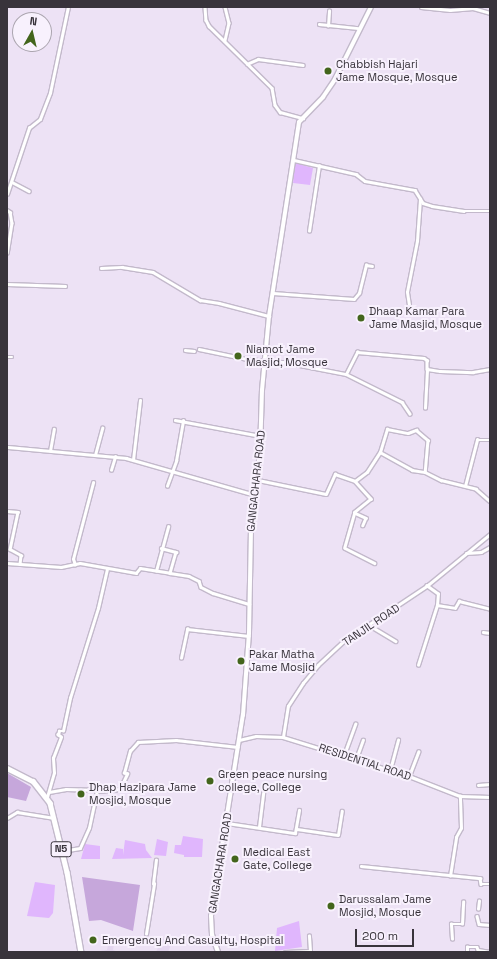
<!DOCTYPE html>
<style>
body{margin:0}
#map{position:relative;width:497px;height:959px;overflow:hidden;background:#ede2f5;font-family:"Space Grotesk",sans-serif}
div>[style]{position:absolute}
[style*='--x']{left:calc(var(--x)*1px);top:calc(var(--y)*1px);width:calc(var(--w)*1px);rotate:calc(var(--a)*1deg)}
.built>*{inset:0;background:#e4d6ef}
.green>*{inset:0;background:#c6a7db}
.water>*{inset:0;background:#e0b6fd}
.roads{filter:drop-shadow(1px 0 #c3b9cb) drop-shadow(-1px 0 #c3b9cb) drop-shadow(0 1px #c3b9cb) drop-shadow(0 -1px #c3b9cb)}
.minor>*{height:2.5px;margin:-1.25px;padding:0 1.25px;transform-origin:1.25px;border-radius:1.25px;background:#fff}
.major>*{height:4px;margin:-2px;padding:0 2px;transform-origin:2px;border-radius:2px;background:#fff}
.highway>*{height:4.5px;margin:-2.25px;padding:0 2.25px;transform-origin:2.25px;border-radius:2.25px;background:#fff}
.dots>*{width:11px;height:11px;translate:-50% -50%;box-sizing:border-box;border:2px solid #f8f1fd;border-radius:50%}
span{translate:-50% -50%;white-space:nowrap;text-align:center;line-height:1.15;-webkit-text-stroke:4px #f8f1fd;paint-order:stroke}
.shield-label span{padding:1px 3px;background:#f8f1fd;border:1px solid;border-radius:3px;-webkit-text-stroke-width:0}
.shield-label{font-size:10px;color:#38333b;font-weight:700}
.poi-label{font-size:11px;color:#38333b}
.left{translate:0 -50%;text-align:left}
.street-label{font-size:11px;color:#38333b}
.frame{position:absolute;inset:0;border:8px solid #38333b;pointer-events:none}
.north{position:absolute;left:12px;top:12px;width:40px;height:40px;box-sizing:border-box;background:#f8f1fd;border:1px solid #aba5af;border-radius:50%;rotate:8deg;font-size:11px;font-weight:700;line-height:16px;text-align:center;color:#38333b}
.north::after{content:'';display:block;margin:auto;width:14px;height:18px;background:#43651c;clip-path:polygon(50% 0,100% 100%,50% 72%,0 100%)}
.scale{position:absolute;left:355px;top:929px;width:59px;height:18px;box-sizing:border-box;border:2px solid #38333b;border-top:0;padding-left:5px;font-size:12px;line-height:14px;white-space:nowrap;color:#38333b;-webkit-text-stroke:3px #f8f1fd;paint-order:stroke}
</style>
<div id="map">
<div class="built">
<div style="clip-path:polygon(110px 936px,115px 937px,113px 950px,118px 952px,93px 952px,107px 950px)"></div>
<div style="clip-path:polygon(162px 938px,172px 942px,168px 952px,156px 952px)"></div>
</div>
<div class="green">
<div style="clip-path:polygon(7px 773px,31px 787px,26px 801px,7px 797px)"></div>
<div style="clip-path:polygon(82px 877px,140px 885px,133px 931px,101px 920px,89px 921px)"></div>
</div>
<div class="water">
<div style="clip-path:polygon(295px 163px,313px 168px,310px 185px,293px 183px)"></div>
<div style="clip-path:polygon(183px 836px,203px 839px,202px 857px,184px 857px,184px 855px,174px 853px,175px 845px,181px 845px)"></div>
<div style="clip-path:polygon(157px 839px,168px 842px,166px 856px,154px 855px)"></div>
<div style="clip-path:polygon(125px 840px,145px 844px,146px 850px,152px 858px,112px 859px,116px 848px,123px 849px,123px 855px)"></div>
<div style="clip-path:polygon(85px 844px,100px 846px,100px 859px,81px 859px)"></div>
<div style="clip-path:polygon(35px 882px,55px 885px,53px 913px,49px 918px,27px 916px)"></div>
<div style="clip-path:polygon(299px 921px,302px 947px,275px 951px,277px 928px)"></div>
</div>
<div class="roads">
<div class="minor">
<div style="--x:205;--y:7;--w:13;--a:86"></div>
<div style="--x:206;--y:20;--w:7;--a:63"></div>
<div style="--x:209;--y:26;--w:88;--a:44.5"></div>
<div style="--x:272;--y:88;--w:17;--a:80"></div>
<div style="--x:275;--y:105;--w:9;--a:54"></div>
<div style="--x:280;--y:112;--w:24;--a:15"></div>
<div style="--x:225;--y:7;--w:16;--a:76"></div>
<div style="--x:229;--y:23;--w:18;--a:103"></div>
<div style="--x:421;--y:7;--w:29;--a:6"></div>
<div style="--x:450;--y:10;--w:23;--a:-5"></div>
<div style="--x:473;--y:8;--w:18;--a:16"></div>
<div style="--x:319;--y:24;--w:39;--a:6"></div>
<div style="--x:328;--y:26;--w:15;--a:-86"></div>
<div style="--x:247;--y:64;--w:12;--a:-24"></div>
<div style="--x:258;--y:59;--w:45;--a:7.6"></div>
<div style="--x:294;--y:160;--w:64;--a:12.7"></div>
<div style="--x:356;--y:174;--w:11;--a:38"></div>
<div style="--x:365;--y:181;--w:51;--a:10.2"></div>
<div style="--x:415;--y:190;--w:15;--a:58"></div>
<div style="--x:423;--y:203;--w:9;--a:18"></div>
<div style="--x:432;--y:206;--w:32;--a:9"></div>
<div style="--x:464;--y:211;--w:26;--a:0"></div>
<div style="--x:12;--y:182;--w:19;--a:28"></div>
<div style="--x:7;--y:194;--w:70;--a:-71.6"></div>
<div style="--x:29;--y:128;--w:14;--a:-39"></div>
<div style="--x:40;--y:119;--w:28;--a:-69"></div>
<div style="--x:50;--y:93;--w:88;--a:-78.2"></div>
<div style="--x:7;--y:210;--w:4;--a:34"></div>
<div style="--x:10;--y:212;--w:11;--a:80"></div>
<div style="--x:12;--y:223;--w:30;--a:99"></div>
<div style="--x:309;--y:231;--w:66;--a:-81.3"></div>
<div style="--x:101;--y:268;--w:21;--a:-3"></div>
<div style="--x:122;--y:267;--w:31;--a:9"></div>
<div style="--x:153;--y:272;--w:55;--a:30.8"></div>
<div style="--x:200;--y:300;--w:19;--a:9"></div>
<div style="--x:219;--y:303;--w:52;--a:14.6"></div>
<div style="--x:7;--y:284;--w:58;--a:2"></div>
<div style="--x:273;--y:293;--w:81;--a:4.2"></div>
<div style="--x:354;--y:299;--w:8;--a:-50"></div>
<div style="--x:359;--y:293;--w:29;--a:-76"></div>
<div style="--x:366;--y:265;--w:6;--a:9"></div>
<div style="--x:409;--y:305;--w:13;--a:-99"></div>
<div style="--x:407;--y:292;--w:52;--a:-78.9"></div>
<div style="--x:417;--y:241;--w:42;--a:-85.9"></div>
<div style="--x:199;--y:349;--w:49;--a:11.8"></div>
<div style="--x:247;--y:359;--w:37;--a:5"></div>
<div style="--x:284;--y:362;--w:63;--a:11"></div>
<div style="--x:346;--y:374;--w:25;--a:-63"></div>
<div style="--x:357;--y:352;--w:67;--a:5.1"></div>
<div style="--x:424;--y:358;--w:4;--a:34"></div>
<div style="--x:427;--y:360;--w:9;--a:90"></div>
<div style="--x:427;--y:369;--w:13;--a:9"></div>
<div style="--x:440;--y:371;--w:33;--a:2"></div>
<div style="--x:473;--y:372;--w:17;--a:-10"></div>
<div style="--x:185;--y:350;--w:9;--a:6"></div>
<div style="--x:7;--y:357;--w:5;--a:0"></div>
<div style="--x:346;--y:374;--w:63;--a:26.6"></div>
<div style="--x:402;--y:402;--w:14;--a:56"></div>
<div style="--x:425;--y:408;--w:39;--a:-87"></div>
<div style="--x:175;--y:420;--w:87;--a:10.5"></div>
<div style="--x:8;--y:447;--w:119;--a:5.3"></div>
<div style="--x:126;--y:458;--w:134;--a:16"></div>
<div style="--x:50;--y:451;--w:22;--a:-80"></div>
<div style="--x:380;--y:452;--w:24;--a:-73"></div>
<div style="--x:387;--y:429;--w:21;--a:11"></div>
<div style="--x:408;--y:433;--w:9;--a:-21"></div>
<div style="--x:416;--y:430;--w:16;--a:40"></div>
<div style="--x:428;--y:440;--w:32;--a:95"></div>
<div style="--x:95;--y:455;--w:28;--a:-75"></div>
<div style="--x:133;--y:460;--w:60;--a:-83.3"></div>
<div style="--x:111;--y:470;--w:14;--a:-73"></div>
<div style="--x:258;--y:480;--w:69;--a:11.6"></div>
<div style="--x:326;--y:494;--w:22;--a:-66"></div>
<div style="--x:335;--y:474;--w:21;--a:19"></div>
<div style="--x:355;--y:481;--w:15;--a:-37"></div>
<div style="--x:367;--y:472;--w:24;--a:-57"></div>
<div style="--x:380;--y:452;--w:37;--a:29"></div>
<div style="--x:412;--y:470;--w:13;--a:9"></div>
<div style="--x:425;--y:472;--w:18;--a:27"></div>
<div style="--x:441;--y:480;--w:36;--a:14"></div>
<div style="--x:476;--y:489;--w:18;--a:41"></div>
<div style="--x:355;--y:481;--w:24;--a:48"></div>
<div style="--x:371;--y:499;--w:21;--a:141"></div>
<div style="--x:355;--y:512;--w:37;--a:106"></div>
<div style="--x:345;--y:548;--w:33;--a:27"></div>
<div style="--x:167;--y:486;--w:27;--a:-70"></div>
<div style="--x:176;--y:461;--w:41;--a:-80.1"></div>
<div style="--x:465;--y:486;--w:48;--a:-75.4"></div>
<div style="--x:477;--y:440;--w:13;--a:0"></div>
<div style="--x:7;--y:511;--w:11;--a:5"></div>
<div style="--x:18;--y:512;--w:38;--a:102"></div>
<div style="--x:10;--y:549;--w:13;--a:29"></div>
<div style="--x:21;--y:555;--w:9;--a:96"></div>
<div style="--x:355;--y:513;--w:12;--a:24"></div>
<div style="--x:366;--y:518;--w:8;--a:113"></div>
<div style="--x:161;--y:548;--w:16;--a:15"></div>
<div style="--x:176;--y:552;--w:22;--a:106"></div>
<div style="--x:466;--y:553;--w:15;--a:-4"></div>
<div style="--x:481;--y:552;--w:10;--a:-29"></div>
<div style="--x:7;--y:563;--w:54;--a:4.2"></div>
<div style="--x:61;--y:567;--w:19;--a:-12"></div>
<div style="--x:80;--y:563;--w:57;--a:10.1"></div>
<div style="--x:136;--y:573;--w:6;--a:-51"></div>
<div style="--x:140;--y:568;--w:30;--a:9"></div>
<div style="--x:170;--y:573;--w:19;--a:9"></div>
<div style="--x:189;--y:576;--w:11;--a:27"></div>
<div style="--x:199;--y:581;--w:6;--a:72"></div>
<div style="--x:201;--y:587;--w:13;--a:27"></div>
<div style="--x:213;--y:593;--w:38;--a:17"></div>
<div style="--x:75;--y:565;--w:6;--a:-108"></div>
<div style="--x:73;--y:559;--w:79;--a:-75.3"></div>
<div style="--x:156;--y:571;--w:46;--a:-74.7"></div>
<div style="--x:437;--y:605;--w:18;--a:9"></div>
<div style="--x:455;--y:608;--w:8;--a:-60"></div>
<div style="--x:459;--y:601;--w:32;--a:14"></div>
<div style="--x:369;--y:625;--w:31;--a:31"></div>
<div style="--x:483;--y:632;--w:7;--a:8"></div>
<div style="--x:181;--y:658;--w:30;--a:-78"></div>
<div style="--x:187;--y:629;--w:62;--a:6.4"></div>
<div style="--x:418;--y:665;--w:63;--a:-72.4"></div>
<div style="--x:437;--y:605;--w:11;--a:-85"></div>
<div style="--x:438;--y:594;--w:14;--a:-144"></div>
<div style="--x:283;--y:737;--w:31;--a:-81"></div>
<div style="--x:288;--y:706;--w:27;--a:-57"></div>
<div style="--x:303;--y:683;--w:23;--a:-50"></div>
<div style="--x:318;--y:665;--w:35;--a:-43"></div>
<div style="--x:344;--y:641;--w:101;--a:-33.7"></div>
<div style="--x:428;--y:585;--w:80;--a:-39.4"></div>
<div style="--x:239;--y:740;--w:17;--a:-13"></div>
<div style="--x:256;--y:736;--w:27;--a:2"></div>
<div style="--x:283;--y:737;--w:132;--a:17.2"></div>
<div style="--x:409;--y:776;--w:55;--a:21.4"></div>
<div style="--x:460;--y:796;--w:30;--a:2"></div>
<div style="--x:344;--y:755;--w:33;--a:-70"></div>
<div style="--x:356;--y:759;--w:20;--a:-70"></div>
<div style="--x:390;--y:770;--w:31;--a:-75"></div>
<div style="--x:409;--y:776;--w:26;--a:-69"></div>
<div style="--x:478;--y:785;--w:12;--a:-5"></div>
<div style="--x:49;--y:792;--w:17;--a:-10"></div>
<div style="--x:66;--y:789;--w:31;--a:2"></div>
<div style="--x:47;--y:797;--w:25;--a:-74"></div>
<div style="--x:54;--y:773;--w:15;--a:-94"></div>
<div style="--x:53;--y:758;--w:22;--a:-69"></div>
<div style="--x:61;--y:737;--w:4;--a:-146"></div>
<div style="--x:58;--y:735;--w:4;--a:-76"></div>
<div style="--x:59;--y:731;--w:4;--a:0"></div>
<div style="--x:63;--y:731;--w:34;--a:-78"></div>
<div style="--x:70;--y:698;--w:94;--a:-72.7"></div>
<div style="--x:98;--y:608;--w:40;--a:-77"></div>
<div style="--x:7;--y:818;--w:12;--a:-31"></div>
<div style="--x:17;--y:812;--w:36;--a:9"></div>
<div style="--x:227;--y:823;--w:69;--a:8.4"></div>
<div style="--x:295;--y:833;--w:23;--a:-80"></div>
<div style="--x:259;--y:827;--w:34;--a:-83"></div>
<div style="--x:297;--y:829;--w:41;--a:8.3"></div>
<div style="--x:338;--y:835;--w:24;--a:-81"></div>
<div style="--x:62;--y:851;--w:18;--a:-9"></div>
<div style="--x:80;--y:848;--w:22;--a:-66"></div>
<div style="--x:89;--y:828;--w:38;--a:-78"></div>
<div style="--x:97;--y:791;--w:23;--a:-5"></div>
<div style="--x:120;--y:789;--w:17;--a:-65"></div>
<div style="--x:127;--y:774;--w:3;--a:-162"></div>
<div style="--x:124;--y:773;--w:23;--a:-75"></div>
<div style="--x:130;--y:751;--w:12;--a:-48"></div>
<div style="--x:138;--y:742;--w:38;--a:-3"></div>
<div style="--x:176;--y:740;--w:62;--a:6.4"></div>
<div style="--x:361;--y:866;--w:120;--a:5.8"></div>
<div style="--x:480;--y:878;--w:6;--a:81"></div>
<div style="--x:481;--y:884;--w:9;--a:0"></div>
<div style="--x:450;--y:876;--w:39;--a:-81"></div>
<div style="--x:456;--y:837;--w:10;--a:-61"></div>
<div style="--x:461;--y:828;--w:32;--a:-92"></div>
<div style="--x:153;--y:884;--w:24;--a:-83"></div>
<div style="--x:478;--y:909;--w:8;--a:-83"></div>
<div style="--x:477;--y:916;--w:8;--a:76"></div>
<div style="--x:479;--y:924;--w:11;--a:5"></div>
<div style="--x:146;--y:934;--w:51;--a:-80.9"></div>
<div style="--x:452;--y:939;--w:15;--a:-94"></div>
<div style="--x:451;--y:924;--w:11;--a:0"></div>
<div style="--x:462;--y:924;--w:22;--a:-87"></div>
<div style="--x:285;--y:952;--w:25;--a:-2"></div>
<div style="--x:310;--y:951;--w:15;--a:-94"></div>
<div style="--x:467;--y:952;--w:5;--a:-90"></div>
<div style="--x:467;--y:947;--w:10;--a:0"></div>
<div style="--x:477;--y:947;--w:3;--a:72"></div>
<div style="--x:478;--y:950;--w:12;--a:9"></div>
</div>
<div class="major">
<div style="--x:218;--y:952;--w:18;--a:-109"></div>
<div style="--x:212;--y:935;--w:19;--a:-93"></div>
<div style="--x:211;--y:916;--w:204;--a:-81"></div>
<div style="--x:243;--y:715;--w:82;--a:-85.8"></div>
<div style="--x:249;--y:633;--w:108;--a:-88.9"></div>
<div style="--x:251;--y:525;--w:73;--a:-82.9"></div>
<div style="--x:260;--y:453;--w:63;--a:-88.2"></div>
<div style="--x:262;--y:390;--w:74;--a:-84.6"></div>
<div style="--x:269;--y:316;--w:196;--a:-81.2"></div>
<div style="--x:299;--y:122;--w:35;--a:-46"></div>
<div style="--x:323;--y:97;--w:22;--a:-56"></div>
<div style="--x:335;--y:79;--w:80;--a:-63.4"></div>
</div>
<div class="highway">
<div style="--x:7;--y:768;--w:29;--a:27"></div>
<div style="--x:33;--y:781;--w:28;--a:52"></div>
<div style="--x:50;--y:803;--w:71;--a:76.2"></div>
<div style="--x:67;--y:872;--w:81;--a:80.1"></div>
</div>
</div>
<div class="dots">
<div style="left:328px;top:71px;background:#43651c"></div>
<div style="left:361px;top:318px;background:#43651c"></div>
<div style="left:238px;top:356px;background:#43651c"></div>
<div style="left:241px;top:661px;background:#43651c"></div>
<div style="left:210px;top:781px;background:#43651c"></div>
<div style="left:81px;top:794px;background:#43651c"></div>
<div style="left:235px;top:859px;background:#43651c"></div>
<div style="left:331px;top:906px;background:#43651c"></div>
<div style="left:93px;top:940px;background:#43651c"></div>
</div>
<div class="shield-label">
<span style="left:61px;top:849px">N5</span>
</div>
<div class="poi-label">
<span class="left" style="left:336px;top:71px">Chabbish Hajari<br>Jame Mosque, Mosque</span>
<span class="left" style="left:369px;top:318px">Dhaap Kamar Para<br>Jame Masjid, Mosque</span>
<span class="left" style="left:246px;top:356px">Niamot Jame<br>Masjid, Mosque</span>
<span class="left" style="left:249px;top:661px">Pakar Matha<br>Jame Mosjid</span>
<span class="left" style="left:218px;top:781px">Green peace nursing<br>college, College</span>
<span class="left" style="left:89px;top:794px">Dhap Hazipara Jame<br>Mosjid, Mosque</span>
<span class="left" style="left:243px;top:859px">Medical East<br>Gate, College</span>
<span class="left" style="left:339px;top:906px">Darussalam Jame<br>Mosjid, Mosque</span>
<span class="left" style="left:102px;top:940px">Emergency And Casualty, Hospital</span>
</div>
<div class="street-label">
<span style="left:256px;top:481px;rotate:-84deg">GANGACHARA ROAD</span>
<span style="left:371px;top:625px;rotate:-34deg">TANJIL ROAD</span>
<span style="left:365px;top:762px;rotate:18deg">RESIDENTIAL ROAD</span>
<span style="left:220px;top:863px;rotate:-81deg">GANGACHARA ROAD</span>
</div>
<div class="frame"></div>
<div class="north">N</div>
<div class="scale">200 m</div>
</div>
